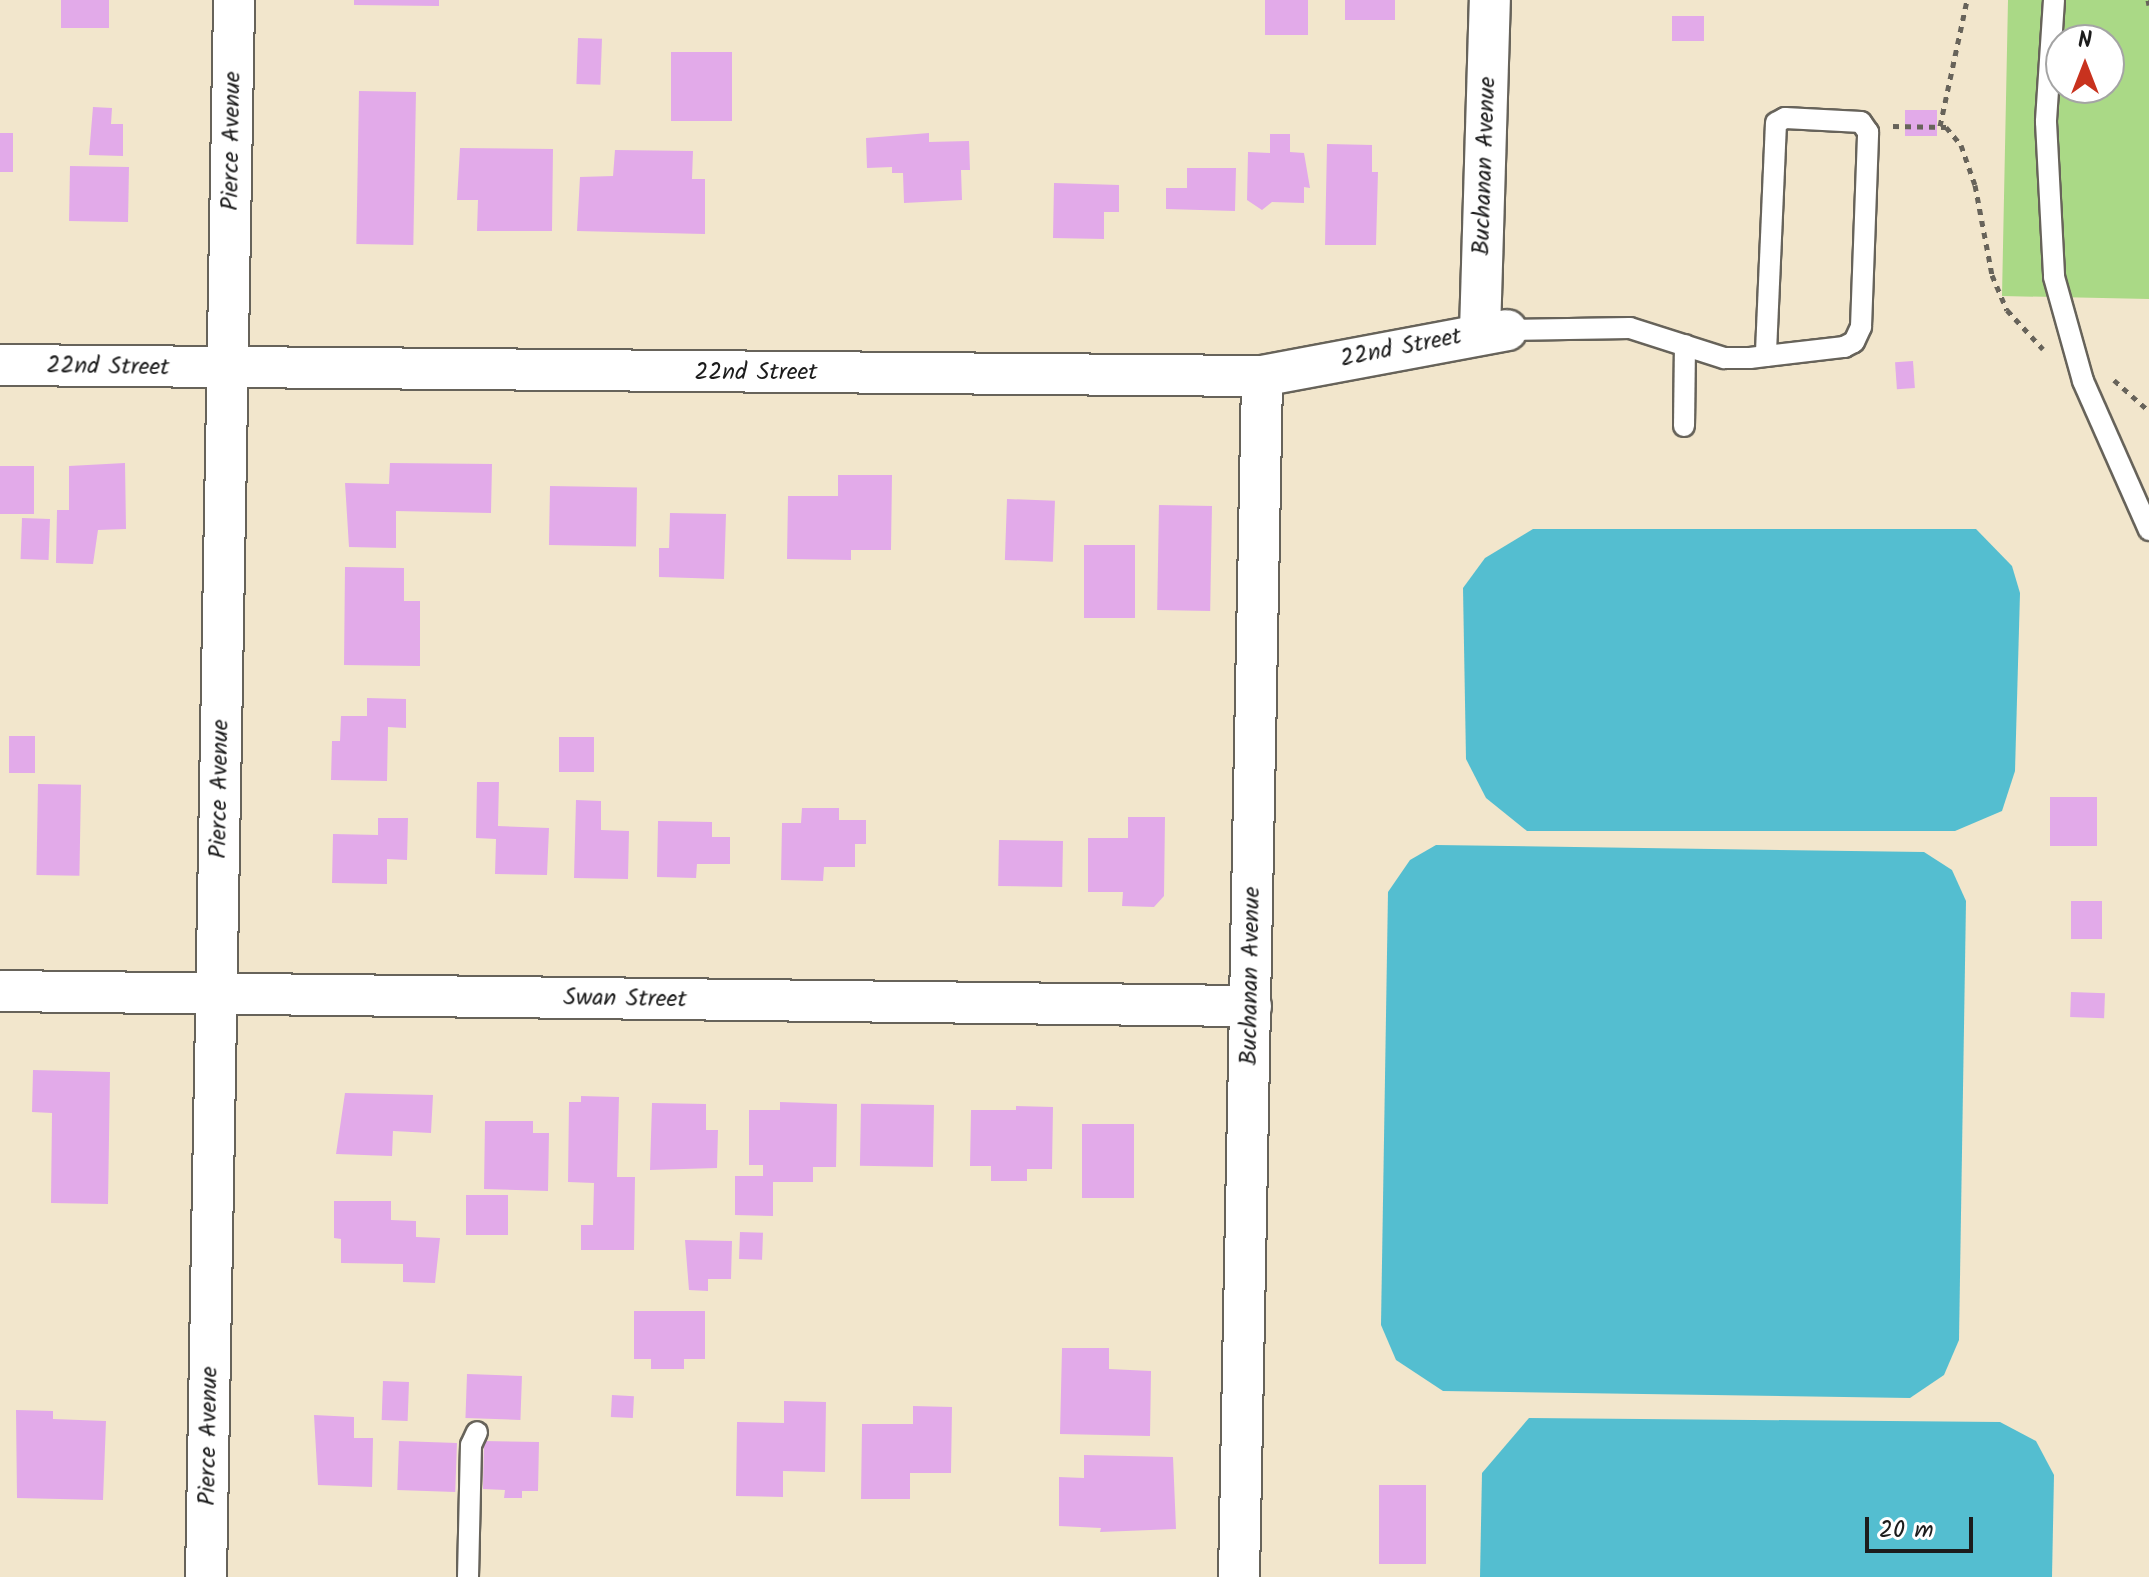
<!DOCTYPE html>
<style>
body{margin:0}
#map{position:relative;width:2149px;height:1577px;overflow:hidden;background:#f2e6cc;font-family:Kalam,sans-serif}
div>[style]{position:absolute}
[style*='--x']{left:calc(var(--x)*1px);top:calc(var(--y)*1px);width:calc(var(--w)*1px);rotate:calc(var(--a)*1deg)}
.green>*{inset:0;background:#aad986}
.water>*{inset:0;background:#54bed0}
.building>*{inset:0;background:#e2aae9;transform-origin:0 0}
.path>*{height:5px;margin-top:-2.5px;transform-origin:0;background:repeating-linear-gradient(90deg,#67635a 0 6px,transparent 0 12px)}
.roads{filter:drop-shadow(2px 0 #67635a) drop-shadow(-2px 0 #67635a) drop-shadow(0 2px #67635a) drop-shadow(0 -2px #67635a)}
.service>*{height:20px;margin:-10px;padding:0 10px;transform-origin:10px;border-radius:10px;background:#fff}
.minor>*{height:40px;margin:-20px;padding:0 20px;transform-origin:20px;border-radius:20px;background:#fff}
span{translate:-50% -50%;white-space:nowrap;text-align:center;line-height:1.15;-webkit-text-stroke:7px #fff;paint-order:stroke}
.street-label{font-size:24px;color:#1c1c1c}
.north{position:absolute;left:2045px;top:24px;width:80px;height:80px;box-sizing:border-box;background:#fff;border:2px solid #a4a4a4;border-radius:50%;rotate:0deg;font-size:22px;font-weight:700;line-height:32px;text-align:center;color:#1c1c1c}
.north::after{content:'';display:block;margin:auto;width:28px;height:36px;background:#c8321e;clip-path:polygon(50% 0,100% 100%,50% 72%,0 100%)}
.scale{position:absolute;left:1865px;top:1517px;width:108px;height:36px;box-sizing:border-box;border:4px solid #1c1c1c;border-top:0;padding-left:10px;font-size:24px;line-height:28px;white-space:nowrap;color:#1c1c1c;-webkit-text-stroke:6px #fff;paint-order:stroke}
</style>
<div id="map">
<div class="green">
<div style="clip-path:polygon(evenodd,2008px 0,2149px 0,2149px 299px,2002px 296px,2008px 0,2061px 40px,2109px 40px,2109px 88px,2061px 88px,2061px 40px)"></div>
</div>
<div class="water">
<div style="clip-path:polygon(1533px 529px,1976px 529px,2012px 566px,2020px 593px,2015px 771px,2002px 811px,1955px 831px,1527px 831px,1486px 798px,1466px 759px,1463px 588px,1485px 558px)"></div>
<div style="clip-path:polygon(1436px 845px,1924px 852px,1952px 870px,1966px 901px,1959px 1340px,1944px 1375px,1910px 1398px,1443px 1391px,1396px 1360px,1381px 1325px,1388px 892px,1410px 860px)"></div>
<div style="clip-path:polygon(1529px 1418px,2000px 1422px,2036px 1441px,2054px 1475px,2052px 1577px,1480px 1577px,1482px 1473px)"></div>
</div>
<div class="building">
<div style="left:61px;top:0;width:48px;height:28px"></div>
<div style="clip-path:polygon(354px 0,439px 0,439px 6px,354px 5px)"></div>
<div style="left:1265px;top:0;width:43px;height:35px"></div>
<div style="left:1345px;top:0;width:50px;height:20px"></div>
<div style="left:1672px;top:16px;width:32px;height:25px"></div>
<div style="left:578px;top:38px;width:24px;height:46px;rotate:2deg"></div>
<div style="left:671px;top:52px;width:61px;height:69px"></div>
<div style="left:359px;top:91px;width:57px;height:153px;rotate:1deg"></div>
<div style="clip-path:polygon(93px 107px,112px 108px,111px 124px,123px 124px,123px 156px,89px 155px)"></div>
<div style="left:1905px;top:110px;width:32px;height:26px"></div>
<div style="left:0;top:133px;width:13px;height:39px"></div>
<div style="clip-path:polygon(929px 133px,929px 142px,969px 141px,970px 170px,961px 170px,962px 200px,904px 203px,903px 173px,892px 173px,892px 167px,867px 168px,866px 138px)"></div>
<div style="clip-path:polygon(1270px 134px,1290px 134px,1290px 152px,1304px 153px,1310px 188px,1304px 187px,1304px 203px,1272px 202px,1262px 210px,1247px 200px,1248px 152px,1270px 153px)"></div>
<div style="clip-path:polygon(1327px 144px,1372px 145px,1372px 172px,1378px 172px,1376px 245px,1325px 245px)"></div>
<div style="clip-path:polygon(460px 148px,553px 149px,552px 231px,477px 231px,478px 200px,457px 200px)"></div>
<div style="clip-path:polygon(615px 150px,693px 151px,692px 179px,705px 179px,705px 234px,577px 231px,580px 177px,613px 176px)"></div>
<div style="left:70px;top:166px;width:59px;height:55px;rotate:1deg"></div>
<div style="clip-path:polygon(1187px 168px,1236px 168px,1235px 211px,1166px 209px,1166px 188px,1187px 188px)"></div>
<div style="clip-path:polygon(1054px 183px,1119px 185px,1119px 212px,1104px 212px,1104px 239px,1053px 238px)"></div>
<div style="left:1913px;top:361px;width:27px;height:18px;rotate:86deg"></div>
<div style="clip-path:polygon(125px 463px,126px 529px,98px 530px,93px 564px,56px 563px,57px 510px,69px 510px,69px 466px)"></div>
<div style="clip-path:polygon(390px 463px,492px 464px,491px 513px,396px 511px,396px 548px,349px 547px,345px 483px,389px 484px)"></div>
<div style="left:0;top:466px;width:34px;height:48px"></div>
<div style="clip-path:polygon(838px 475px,892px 475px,891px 550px,851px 550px,851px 560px,787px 559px,788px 496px,838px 496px)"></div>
<div style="left:550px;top:486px;width:87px;height:59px;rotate:1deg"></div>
<div style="left:1007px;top:499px;width:48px;height:61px;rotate:2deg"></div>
<div style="left:1159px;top:505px;width:53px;height:105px;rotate:1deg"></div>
<div style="clip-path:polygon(670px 513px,726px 514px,724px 579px,659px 577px,659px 548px,669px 548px)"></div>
<div style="left:22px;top:518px;width:28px;height:41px;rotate:2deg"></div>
<div style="left:1084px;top:545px;width:51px;height:73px"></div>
<div style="clip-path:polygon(345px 567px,404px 568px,404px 601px,420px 601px,420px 666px,344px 665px)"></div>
<div style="clip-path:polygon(367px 698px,406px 699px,406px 728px,388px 727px,387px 781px,331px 780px,332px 741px,340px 741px,341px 716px,367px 716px)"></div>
<div style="left:9px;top:736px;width:26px;height:37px"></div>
<div style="left:559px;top:737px;width:35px;height:35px"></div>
<div style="clip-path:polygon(477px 782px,499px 782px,498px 826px,549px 828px,547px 875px,495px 874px,496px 839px,476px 838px)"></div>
<div style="left:38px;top:784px;width:43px;height:91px;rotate:1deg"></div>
<div style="left:2050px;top:797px;width:47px;height:49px"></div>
<div style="clip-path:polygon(576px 800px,601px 801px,601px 830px,629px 831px,628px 879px,574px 878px)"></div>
<div style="clip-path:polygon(802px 808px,839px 808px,839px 820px,866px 820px,866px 844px,855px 844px,855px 867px,824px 867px,823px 881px,781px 880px,782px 823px,801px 823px)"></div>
<div style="clip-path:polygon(1128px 817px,1165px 817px,1164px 896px,1154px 907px,1122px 906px,1123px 892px,1088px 892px,1088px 838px,1128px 838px)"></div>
<div style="clip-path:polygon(378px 818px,408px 818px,407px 860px,387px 859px,387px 884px,332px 883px,333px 834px,378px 835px)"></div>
<div style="clip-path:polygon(658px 821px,712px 822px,712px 837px,730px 837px,730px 864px,697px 864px,696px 878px,657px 877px)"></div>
<div style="left:999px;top:840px;width:64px;height:46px;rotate:1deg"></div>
<div style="left:2071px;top:901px;width:31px;height:38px"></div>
<div style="left:2071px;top:992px;width:34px;height:25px;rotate:2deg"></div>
<div style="clip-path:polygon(33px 1070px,110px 1072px,108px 1204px,51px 1203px,52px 1113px,32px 1112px)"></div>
<div style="clip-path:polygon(345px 1093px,433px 1095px,431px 1133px,393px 1131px,392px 1156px,336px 1154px)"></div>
<div style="clip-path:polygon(581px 1096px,619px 1097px,617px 1177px,635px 1177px,634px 1250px,581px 1250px,581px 1225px,593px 1225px,594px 1183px,568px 1182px,569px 1102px,581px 1102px)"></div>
<div style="clip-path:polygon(780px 1102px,837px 1104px,836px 1167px,813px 1167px,813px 1182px,773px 1182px,773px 1216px,735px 1215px,735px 1176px,763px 1176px,763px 1165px,749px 1165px,749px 1110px,780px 1110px)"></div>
<div style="clip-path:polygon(652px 1103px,706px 1104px,706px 1130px,718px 1130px,717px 1168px,650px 1170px)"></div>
<div style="left:934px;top:1105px;width:62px;height:73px;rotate:91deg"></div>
<div style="clip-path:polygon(1016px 1106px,1053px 1107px,1052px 1169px,1027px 1169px,1027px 1181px,991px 1181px,991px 1166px,970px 1166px,971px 1110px,1016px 1110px)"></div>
<div style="clip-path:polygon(485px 1121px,533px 1121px,533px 1133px,549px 1133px,548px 1191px,484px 1189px)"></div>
<div style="left:1082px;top:1124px;width:52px;height:74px"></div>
<div style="left:466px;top:1195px;width:42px;height:40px"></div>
<div style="clip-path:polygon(334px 1201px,391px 1201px,391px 1220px,416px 1221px,416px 1237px,440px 1238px,435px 1283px,403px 1282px,403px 1264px,341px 1263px,341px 1239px,334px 1238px)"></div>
<div style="left:740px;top:1232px;width:23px;height:27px;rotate:2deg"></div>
<div style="clip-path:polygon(685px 1240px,732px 1241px,731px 1279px,708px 1279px,708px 1291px,689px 1290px)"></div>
<div style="clip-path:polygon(634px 1311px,705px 1311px,705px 1359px,684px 1359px,684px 1369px,651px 1369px,651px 1359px,634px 1359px)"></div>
<div style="clip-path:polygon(1062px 1348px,1109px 1348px,1109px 1369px,1151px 1371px,1150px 1436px,1060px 1434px)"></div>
<div style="left:467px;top:1374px;width:55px;height:44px;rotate:2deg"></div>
<div style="left:383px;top:1381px;width:26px;height:39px;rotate:2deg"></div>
<div style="left:612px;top:1395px;width:22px;height:22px;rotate:3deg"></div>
<div style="clip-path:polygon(784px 1401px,826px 1402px,825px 1472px,783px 1471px,783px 1497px,736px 1496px,737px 1422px,784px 1423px)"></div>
<div style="clip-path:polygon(913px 1406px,952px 1407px,951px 1473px,910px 1473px,910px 1499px,861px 1499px,862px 1424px,913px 1424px)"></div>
<div style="clip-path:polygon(16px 1410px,53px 1411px,53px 1419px,106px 1421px,103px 1500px,17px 1498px)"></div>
<div style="clip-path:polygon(314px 1415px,354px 1417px,354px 1438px,373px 1438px,372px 1487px,318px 1485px)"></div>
<div style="left:399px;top:1441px;width:58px;height:49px;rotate:2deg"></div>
<div style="clip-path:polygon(484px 1441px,539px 1442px,538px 1491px,522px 1491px,522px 1498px,504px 1498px,505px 1490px,483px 1489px)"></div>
<div style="clip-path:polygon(1084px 1455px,1173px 1457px,1176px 1529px,1100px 1532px,1101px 1528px,1059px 1526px,1059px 1477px,1084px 1478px)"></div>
<div style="left:1379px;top:1485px;width:47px;height:79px"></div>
</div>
<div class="path">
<div style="--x:2148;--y:0;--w:5;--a:79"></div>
<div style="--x:1893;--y:126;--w:53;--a:1.1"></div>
<div style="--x:1946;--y:127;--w:23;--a:50"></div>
<div style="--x:1961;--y:145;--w:42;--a:70.7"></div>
<div style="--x:1975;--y:185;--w:92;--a:79.3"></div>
<div style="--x:1992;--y:275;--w:38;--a:67"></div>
<div style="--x:2007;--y:310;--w:53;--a:47.3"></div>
<div style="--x:1940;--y:126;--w:129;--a:-77.9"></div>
<div style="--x:2114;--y:380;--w:47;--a:41.5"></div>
</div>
<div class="roads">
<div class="service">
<div style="--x:2054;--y:0;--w:122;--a:93.8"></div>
<div style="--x:2046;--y:122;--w:155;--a:87"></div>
<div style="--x:2054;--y:277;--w:108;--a:74.4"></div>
<div style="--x:2083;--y:381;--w:163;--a:66.1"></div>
<div style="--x:1507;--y:330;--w:123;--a:-0.9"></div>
<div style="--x:1630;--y:328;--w:99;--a:17.7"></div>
<div style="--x:1724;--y:358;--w:26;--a:0"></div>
<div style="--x:1750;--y:358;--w:16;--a:-7"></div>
<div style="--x:1766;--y:356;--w:79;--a:-6.6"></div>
<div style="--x:1844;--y:347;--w:11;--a:-27"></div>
<div style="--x:1854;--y:342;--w:17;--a:-65"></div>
<div style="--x:1861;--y:327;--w:195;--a:-87.9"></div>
<div style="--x:1868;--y:132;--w:12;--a:-125"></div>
<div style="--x:1861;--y:122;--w:76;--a:-177"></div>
<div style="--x:1785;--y:118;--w:10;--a:151"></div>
<div style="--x:1776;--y:123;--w:233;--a:92.5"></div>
<div style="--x:1684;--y:426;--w:81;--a:-89.3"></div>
<div style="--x:468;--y:1577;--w:132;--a:-88.7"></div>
<div style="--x:471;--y:1445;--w:14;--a:-65"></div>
</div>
<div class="minor">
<div style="--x:1480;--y:332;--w:332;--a:-88.3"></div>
<div style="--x:0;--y:365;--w:1262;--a:0.5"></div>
<div style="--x:1262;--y:376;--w:249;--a:-10.6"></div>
<div style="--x:0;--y:991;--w:1251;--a:0.69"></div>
<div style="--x:206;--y:1577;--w:1577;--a:-88.98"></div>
<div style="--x:1239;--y:1577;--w:1201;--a:-88.9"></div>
</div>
</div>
<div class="street-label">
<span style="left:232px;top:141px;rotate:-89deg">Pierce Avenue</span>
<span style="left:1485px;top:166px;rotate:-88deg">Buchanan Avenue</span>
<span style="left:1401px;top:348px;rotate:-11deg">22nd Street</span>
<span style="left:108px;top:367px;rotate:1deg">22nd Street</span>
<span style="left:756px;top:373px">22nd Street</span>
<span style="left:220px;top:789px;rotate:-89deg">Pierce Avenue</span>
<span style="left:1251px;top:976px;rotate:-89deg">Buchanan Avenue</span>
<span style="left:625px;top:999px;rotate:1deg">Swan Street</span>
<span style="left:209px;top:1436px;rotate:-89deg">Pierce Avenue</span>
</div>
<div class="north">N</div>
<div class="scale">20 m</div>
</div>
